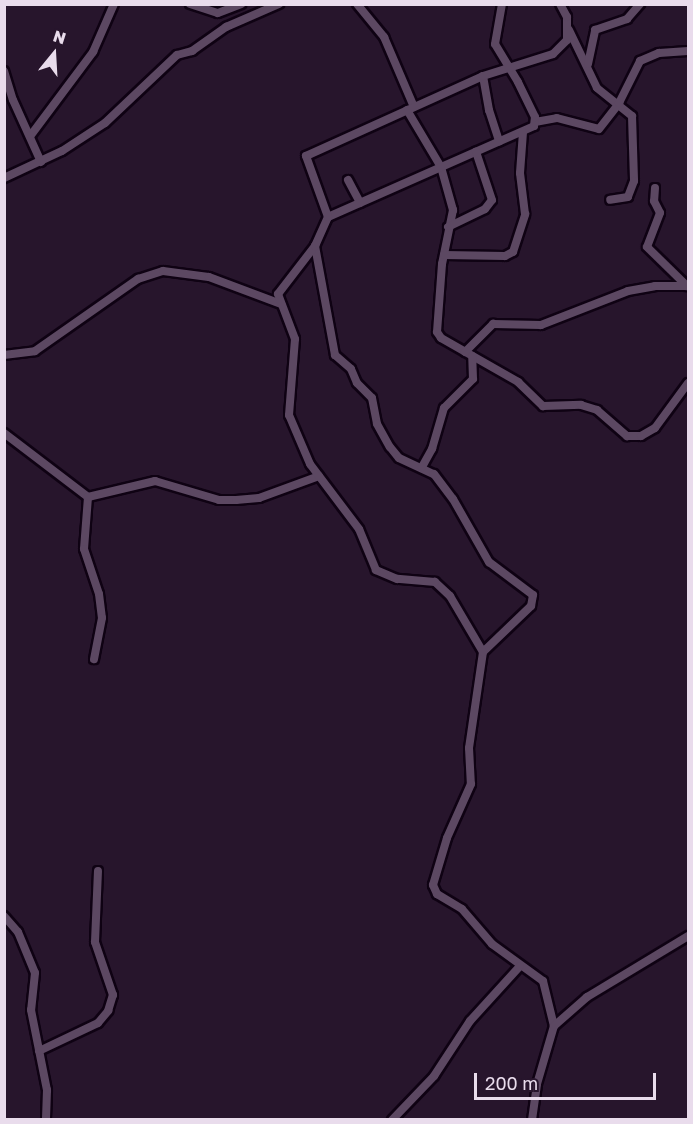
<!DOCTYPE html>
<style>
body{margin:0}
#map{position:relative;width:693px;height:1124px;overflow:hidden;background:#27152c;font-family:"Golos Text",sans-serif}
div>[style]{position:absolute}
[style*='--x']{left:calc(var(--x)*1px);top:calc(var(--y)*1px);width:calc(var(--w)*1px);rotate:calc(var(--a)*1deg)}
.roads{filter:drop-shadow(2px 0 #0f0213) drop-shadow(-2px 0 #0f0213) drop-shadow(0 2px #0f0213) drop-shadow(0 -2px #0f0213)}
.minor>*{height:8px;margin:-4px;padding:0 4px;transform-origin:4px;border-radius:4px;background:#5c4862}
span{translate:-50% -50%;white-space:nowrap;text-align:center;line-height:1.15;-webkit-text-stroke:4.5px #27152c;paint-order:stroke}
.frame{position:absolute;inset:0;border:6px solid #e9dcec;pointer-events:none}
.north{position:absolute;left:24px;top:24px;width:60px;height:60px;-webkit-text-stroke:4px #27152c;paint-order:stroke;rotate:18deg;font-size:16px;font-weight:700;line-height:24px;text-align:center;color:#e9dcec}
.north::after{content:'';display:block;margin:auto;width:21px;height:27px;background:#e9dcec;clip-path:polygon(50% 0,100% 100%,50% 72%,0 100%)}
.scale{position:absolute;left:474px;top:1073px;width:182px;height:27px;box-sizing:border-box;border:3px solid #e9dcec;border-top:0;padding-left:8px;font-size:18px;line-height:21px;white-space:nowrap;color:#e9dcec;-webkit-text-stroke:4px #27152c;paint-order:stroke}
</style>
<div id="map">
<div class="roads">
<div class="minor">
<div style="--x:190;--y:4;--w:29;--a:18"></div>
<div style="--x:218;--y:13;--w:25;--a:-21"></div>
<div style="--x:357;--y:4;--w:43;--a:50.7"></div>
<div style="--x:384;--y:37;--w:76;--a:66.8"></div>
<div style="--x:569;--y:30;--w:64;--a:64.2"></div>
<div style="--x:597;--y:88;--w:45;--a:38.7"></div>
<div style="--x:632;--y:116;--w:65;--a:88.2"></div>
<div style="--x:634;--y:181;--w:17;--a:111"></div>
<div style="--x:628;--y:197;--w:18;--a:171"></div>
<div style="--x:588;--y:64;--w:35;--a:-78"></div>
<div style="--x:595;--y:30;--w:34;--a:-19"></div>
<div style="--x:627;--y:19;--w:20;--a:-49"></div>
<div style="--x:4;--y:71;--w:30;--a:73"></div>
<div style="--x:13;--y:100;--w:68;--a:65.7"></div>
<div style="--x:483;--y:76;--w:35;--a:80"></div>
<div style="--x:489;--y:110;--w:33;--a:72"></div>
<div style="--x:407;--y:110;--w:66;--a:59.2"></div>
<div style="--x:441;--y:167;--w:45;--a:74.4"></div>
<div style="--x:453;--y:210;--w:55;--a:101.5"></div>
<div style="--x:442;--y:264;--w:68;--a:94.2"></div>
<div style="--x:437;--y:332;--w:7;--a:56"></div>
<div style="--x:441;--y:338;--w:89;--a:29.7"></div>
<div style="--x:518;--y:382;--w:35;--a:44"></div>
<div style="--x:543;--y:406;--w:38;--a:-2"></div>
<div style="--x:581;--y:405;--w:17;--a:17"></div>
<div style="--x:597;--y:410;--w:40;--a:41"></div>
<div style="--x:627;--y:436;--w:14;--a:0"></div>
<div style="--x:641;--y:436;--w:16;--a:-30"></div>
<div style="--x:655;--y:428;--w:56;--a:-53.7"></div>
<div style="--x:535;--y:122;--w:22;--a:-10"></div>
<div style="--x:557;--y:118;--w:43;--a:14.7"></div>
<div style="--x:599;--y:129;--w:33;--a:-52"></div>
<div style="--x:619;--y:103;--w:47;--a:-63.4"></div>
<div style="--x:640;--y:61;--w:21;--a:-23"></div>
<div style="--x:659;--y:53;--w:29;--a:-4"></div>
<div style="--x:31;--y:135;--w:104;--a:-53.2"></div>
<div style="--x:93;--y:52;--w:52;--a:-66.4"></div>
<div style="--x:4;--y:178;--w:64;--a:-25"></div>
<div style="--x:62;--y:151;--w:51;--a:-33.1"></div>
<div style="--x:105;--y:123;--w:99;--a:-43.4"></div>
<div style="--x:177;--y:55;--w:16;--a:-15"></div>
<div style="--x:192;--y:51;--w:42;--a:-35.2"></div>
<div style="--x:226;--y:27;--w:58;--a:-23.5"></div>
<div style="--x:348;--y:180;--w:26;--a:62"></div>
<div style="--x:655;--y:188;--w:13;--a:94"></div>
<div style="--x:654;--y:201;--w:13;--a:63"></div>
<div style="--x:660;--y:213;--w:36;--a:111"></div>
<div style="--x:647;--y:247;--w:56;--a:44.3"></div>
<div style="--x:328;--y:217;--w:225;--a:-23.8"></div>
<div style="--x:534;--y:126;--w:9;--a:-84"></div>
<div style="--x:535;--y:117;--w:39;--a:-116"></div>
<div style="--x:518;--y:82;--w:44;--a:-121.2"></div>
<div style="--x:495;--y:44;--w:41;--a:-80.1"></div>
<div style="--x:448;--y:227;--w:41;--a:-25.9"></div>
<div style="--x:485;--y:209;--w:11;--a:-52"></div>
<div style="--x:492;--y:200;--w:51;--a:-108.4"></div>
<div style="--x:315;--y:246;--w:111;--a:79.6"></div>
<div style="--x:335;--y:355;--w:21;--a:41"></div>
<div style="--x:351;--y:369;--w:15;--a:67"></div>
<div style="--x:357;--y:383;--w:21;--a:45"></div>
<div style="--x:372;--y:398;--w:26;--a:79"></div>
<div style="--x:377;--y:424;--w:26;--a:61"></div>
<div style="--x:390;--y:447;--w:14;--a:51"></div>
<div style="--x:399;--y:458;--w:38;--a:25"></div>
<div style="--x:434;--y:474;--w:31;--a:53"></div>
<div style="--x:453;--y:499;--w:73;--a:60.3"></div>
<div style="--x:489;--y:562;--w:55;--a:36.9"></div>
<div style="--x:533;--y:595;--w:11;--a:100"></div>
<div style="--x:531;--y:606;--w:66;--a:136.2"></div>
<div style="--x:483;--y:652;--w:97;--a:98.3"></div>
<div style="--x:469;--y:748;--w:36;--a:87"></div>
<div style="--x:471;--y:784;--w:59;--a:114"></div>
<div style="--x:447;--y:838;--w:49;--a:106.6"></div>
<div style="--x:433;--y:885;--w:10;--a:66"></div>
<div style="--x:437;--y:894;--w:29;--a:31"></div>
<div style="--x:462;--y:909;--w:46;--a:49.4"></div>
<div style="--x:492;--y:944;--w:63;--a:36"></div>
<div style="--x:543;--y:981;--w:46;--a:76.3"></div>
<div style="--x:444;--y:255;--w:61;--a:0.9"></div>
<div style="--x:505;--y:256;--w:9;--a:-27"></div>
<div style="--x:513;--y:252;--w:40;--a:-72"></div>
<div style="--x:525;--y:214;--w:41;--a:-97"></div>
<div style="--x:520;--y:173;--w:41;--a:-85.8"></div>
<div style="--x:465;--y:352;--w:40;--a:-45"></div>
<div style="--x:493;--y:324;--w:48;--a:1.2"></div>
<div style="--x:541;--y:325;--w:93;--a:-21.3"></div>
<div style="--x:628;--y:291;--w:27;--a:-10"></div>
<div style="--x:655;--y:286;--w:33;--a:0"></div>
<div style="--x:4;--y:355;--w:31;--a:-7"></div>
<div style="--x:35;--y:351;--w:126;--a:-35"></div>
<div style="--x:138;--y:279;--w:26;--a:-18"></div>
<div style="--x:163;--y:271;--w:46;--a:7.4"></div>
<div style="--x:209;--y:277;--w:77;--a:20.6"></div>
<div style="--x:4;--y:433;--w:106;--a:37.3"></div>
<div style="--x:88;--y:497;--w:52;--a:94.4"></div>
<div style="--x:84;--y:549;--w:47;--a:71.6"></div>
<div style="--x:99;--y:594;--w:24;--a:83"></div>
<div style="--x:102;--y:618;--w:42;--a:101"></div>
<div style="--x:422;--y:467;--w:21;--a:-61"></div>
<div style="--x:432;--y:449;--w:43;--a:-73.7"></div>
<div style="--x:444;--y:408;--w:41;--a:-45"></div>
<div style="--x:473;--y:379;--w:23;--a:-92"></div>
<div style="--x:88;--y:497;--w:69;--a:-13.4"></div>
<div style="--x:155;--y:481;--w:67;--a:16.5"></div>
<div style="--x:219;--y:500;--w:17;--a:0"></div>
<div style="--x:236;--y:500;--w:23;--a:-5"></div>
<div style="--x:259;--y:498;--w:64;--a:-20.1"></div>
<div style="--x:483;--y:652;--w:65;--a:-120.5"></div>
<div style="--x:450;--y:596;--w:21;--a:-137"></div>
<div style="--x:435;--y:582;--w:38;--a:-175"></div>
<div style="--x:397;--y:579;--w:23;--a:-157"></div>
<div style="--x:376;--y:570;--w:44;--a:-112.5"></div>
<div style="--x:359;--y:529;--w:81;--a:-127"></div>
<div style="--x:310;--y:464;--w:53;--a:-113.2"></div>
<div style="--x:289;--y:415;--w:76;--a:-85.5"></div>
<div style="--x:295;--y:339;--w:48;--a:-110.7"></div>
<div style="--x:278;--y:294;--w:61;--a:-52.4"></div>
<div style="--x:315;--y:246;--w:32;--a:-66"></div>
<div style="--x:328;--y:217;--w:65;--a:-109.8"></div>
<div style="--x:306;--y:156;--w:194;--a:-24.3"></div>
<div style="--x:483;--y:76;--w:73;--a:-17.4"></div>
<div style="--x:553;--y:54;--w:20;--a:-45"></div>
<div style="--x:567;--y:40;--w:23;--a:-90"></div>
<div style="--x:567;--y:17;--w:15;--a:-118"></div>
<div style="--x:4;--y:916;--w:21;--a:49"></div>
<div style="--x:18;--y:932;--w:44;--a:67.5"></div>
<div style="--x:35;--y:973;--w:37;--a:96"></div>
<div style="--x:31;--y:1010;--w:82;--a:78.7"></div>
<div style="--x:47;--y:1090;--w:30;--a:92"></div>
<div style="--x:39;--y:1051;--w:65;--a:-25.4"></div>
<div style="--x:98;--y:1023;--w:16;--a:-50"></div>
<div style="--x:108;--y:1011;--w:17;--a:-73"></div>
<div style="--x:113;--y:995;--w:56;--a:-108.8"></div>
<div style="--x:95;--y:942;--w:71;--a:-87.6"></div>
<div style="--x:392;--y:1120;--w:61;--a:-46.3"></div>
<div style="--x:434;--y:1076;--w:66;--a:-56.8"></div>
<div style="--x:470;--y:1021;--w:74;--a:-47.7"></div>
<div style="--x:532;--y:1120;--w:36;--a:-82"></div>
<div style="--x:537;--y:1084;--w:60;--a:-73.7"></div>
<div style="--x:554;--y:1026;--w:44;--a:-41.3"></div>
<div style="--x:587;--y:997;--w:118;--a:-31.1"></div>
</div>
</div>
<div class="frame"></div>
<div class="north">N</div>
<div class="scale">200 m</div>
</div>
